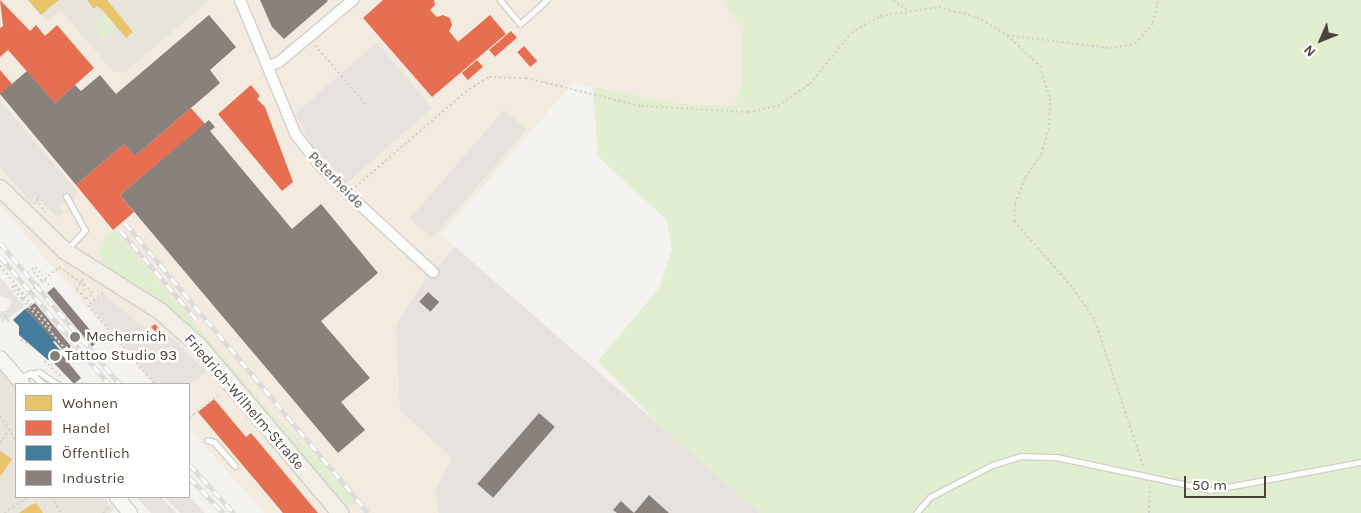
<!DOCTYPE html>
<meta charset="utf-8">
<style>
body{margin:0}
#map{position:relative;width:1361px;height:513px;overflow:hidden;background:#f4f2ee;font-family:Karla,sans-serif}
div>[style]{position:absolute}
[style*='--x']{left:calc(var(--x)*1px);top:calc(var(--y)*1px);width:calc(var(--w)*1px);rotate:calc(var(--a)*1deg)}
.residential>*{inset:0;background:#e7e4dc}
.commercial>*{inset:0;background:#f3ebdf}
.industrial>*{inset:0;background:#e6e2de}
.green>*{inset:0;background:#e1eecf;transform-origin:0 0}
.parking>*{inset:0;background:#e6e3df;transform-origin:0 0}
.homes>*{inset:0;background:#e9c46a}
.shops>*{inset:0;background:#e76f51;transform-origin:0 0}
.public>*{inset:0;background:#457b9d}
.industry>*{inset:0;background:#8a817c;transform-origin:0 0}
.path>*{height:2px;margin-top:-1px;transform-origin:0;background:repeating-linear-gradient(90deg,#d3d2cc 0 2.5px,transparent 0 5px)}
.roads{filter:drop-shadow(1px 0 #d2d0cb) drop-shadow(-1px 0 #d2d0cb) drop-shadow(0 1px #d2d0cb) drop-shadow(0 -1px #d2d0cb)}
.lane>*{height:5px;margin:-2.5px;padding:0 2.5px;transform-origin:2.5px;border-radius:2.5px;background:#fdfdfc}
.street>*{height:10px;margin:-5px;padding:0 5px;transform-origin:5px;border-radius:5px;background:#fdfdfc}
.secondary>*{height:14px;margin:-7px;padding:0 7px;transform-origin:7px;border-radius:7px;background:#f7f6f1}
.primary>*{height:16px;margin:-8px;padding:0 8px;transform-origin:8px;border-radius:8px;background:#f2efe6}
.rail>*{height:5px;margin-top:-2.5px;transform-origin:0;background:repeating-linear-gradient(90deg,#fff 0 9px,#dbdbda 0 18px);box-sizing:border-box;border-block:1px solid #dbdbda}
.path-bridge>*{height:2px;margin-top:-1px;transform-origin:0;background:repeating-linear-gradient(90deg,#d3d2cc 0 2.5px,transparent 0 5px)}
.dots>*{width:14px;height:14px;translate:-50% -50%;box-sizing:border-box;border:2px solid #fff;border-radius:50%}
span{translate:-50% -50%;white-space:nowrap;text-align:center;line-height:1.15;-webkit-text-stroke:5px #fff;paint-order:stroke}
.street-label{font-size:15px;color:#4b4439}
.poi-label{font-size:15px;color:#4b4439}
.left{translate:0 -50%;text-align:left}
.legend{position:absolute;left:15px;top:383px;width:175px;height:115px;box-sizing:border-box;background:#fff;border:1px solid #b7b4b0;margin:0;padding:6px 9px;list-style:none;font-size:15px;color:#4b4439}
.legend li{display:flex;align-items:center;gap:10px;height:25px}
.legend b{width:25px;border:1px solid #b7b4b0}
.north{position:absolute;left:1296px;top:15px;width:50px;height:50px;-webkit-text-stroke:4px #fff;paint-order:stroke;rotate:226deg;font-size:14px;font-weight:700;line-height:20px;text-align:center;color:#4b4439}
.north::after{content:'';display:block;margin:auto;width:18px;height:22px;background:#4b4439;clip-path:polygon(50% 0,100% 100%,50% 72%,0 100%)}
.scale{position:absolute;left:1184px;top:476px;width:82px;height:22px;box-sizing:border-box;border:2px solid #4b4439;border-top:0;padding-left:6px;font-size:15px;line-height:18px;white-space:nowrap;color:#4b4439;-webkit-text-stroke:4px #fff;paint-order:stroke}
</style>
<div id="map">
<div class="residential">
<div style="clip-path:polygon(27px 0,210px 0,124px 73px,112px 71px,61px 11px,47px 22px)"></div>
<div style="clip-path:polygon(0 364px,16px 385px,16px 497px,105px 497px,114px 509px,110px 513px,0 513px)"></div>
</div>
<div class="commercial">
<div style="clip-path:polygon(0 0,27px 0,47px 22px,61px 11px,112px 71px,124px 73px,210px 0,724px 0,741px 28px,741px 86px,734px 106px,680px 104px,573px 83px,441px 235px,759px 513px,265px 513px,189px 428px,189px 384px,152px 384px,0 205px)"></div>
</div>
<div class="industrial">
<div style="clip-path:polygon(455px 247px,586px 361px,760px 513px,439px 513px,435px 491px,452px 458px,400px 410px,396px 325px,422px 284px)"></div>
</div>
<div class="green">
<div style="clip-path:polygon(724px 0,1361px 0,1361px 513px,760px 513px,661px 427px,598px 361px,660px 287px,672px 249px,667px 220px,598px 157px,593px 87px,680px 104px,734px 106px,741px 86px,741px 28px)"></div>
<div style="left:105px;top:13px;width:18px;height:18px;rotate:49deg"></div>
<div style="clip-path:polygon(114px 229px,270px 412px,321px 462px,355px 502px,348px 508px,182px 317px,103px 266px,99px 249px,104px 238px)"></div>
</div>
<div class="parking">
<div style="clip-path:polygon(377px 42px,432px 108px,347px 183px,310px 143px,296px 113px)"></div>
<div style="clip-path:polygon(0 100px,77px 191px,74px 200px,58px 206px,65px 213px,57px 217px,35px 196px,32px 204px,0 167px)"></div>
<div style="left:504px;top:110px;width:30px;height:144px;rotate:41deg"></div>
<div style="clip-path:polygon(0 277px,24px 306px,1px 324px,0 311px,6px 311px,11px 303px,10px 298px,4px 298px,0 294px)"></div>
<div style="clip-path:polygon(103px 294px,160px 340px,167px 333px,206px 371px,189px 385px,156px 384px,90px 305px)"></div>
<div style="clip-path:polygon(189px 496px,205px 513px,180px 513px,164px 497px)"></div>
<div style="clip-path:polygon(136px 497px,161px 497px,176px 513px,151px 513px)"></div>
</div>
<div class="homes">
<div style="clip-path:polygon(28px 0,59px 0,41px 15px)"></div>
<div style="clip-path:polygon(87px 0,107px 0,133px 32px,126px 38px,104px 12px,97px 6px,94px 9px)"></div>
<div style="clip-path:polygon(0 451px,12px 459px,0 477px)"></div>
<div style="clip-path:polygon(36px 503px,43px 513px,19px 513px,31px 505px)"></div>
</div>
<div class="shops">
<div style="clip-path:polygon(0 0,30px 31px,36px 25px,45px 36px,57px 25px,94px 68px,55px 103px,8px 50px,0 57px,0 28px,3px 26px)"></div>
<div style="clip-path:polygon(383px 0,434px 0,435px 5px,430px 10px,437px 17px,443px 15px,450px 18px,452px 25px,449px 31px,458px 42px,490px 15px,506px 34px,432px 97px,363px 18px)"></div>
<div style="left:511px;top:31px;width:9px;height:29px;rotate:49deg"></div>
<div style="left:524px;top:46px;width:20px;height:9px;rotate:49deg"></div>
<div style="left:477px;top:60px;width:9px;height:20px;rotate:49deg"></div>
<div style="clip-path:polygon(0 70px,12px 84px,0 95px)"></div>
<div style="clip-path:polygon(251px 85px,260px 96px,257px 99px,265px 107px,293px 182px,282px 191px,218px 114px)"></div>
<div style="clip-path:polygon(191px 108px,205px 124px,120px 195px,134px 212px,113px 230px,76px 185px,124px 144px,135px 156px)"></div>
<div style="clip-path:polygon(155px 324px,164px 335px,161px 338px,151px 327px)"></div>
<div style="clip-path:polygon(214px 399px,246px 437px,251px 433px,318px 513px,283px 513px,198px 412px)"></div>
</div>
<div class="public">
<div style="clip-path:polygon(25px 309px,55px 340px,53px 342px,60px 350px,48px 360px,19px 335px,19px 326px,13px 320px)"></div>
</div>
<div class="industry">
<div style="clip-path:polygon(260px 0,327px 0,328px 1px,284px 39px,272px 27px)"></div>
<div style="clip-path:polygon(209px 15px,236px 47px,210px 70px,220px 83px,135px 156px,124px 144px,76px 185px,0 94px,27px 71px,55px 103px,75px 85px,81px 91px,100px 75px,116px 94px)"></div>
<div style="clip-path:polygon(209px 120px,215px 127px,210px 131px,292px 229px,321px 204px,378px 273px,321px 321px,370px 378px,341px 402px,365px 430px,338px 453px,120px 195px)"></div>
<div style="left:54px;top:287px;width:70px;height:9px;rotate:50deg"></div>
<div style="left:428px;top:292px;width:15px;height:13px;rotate:42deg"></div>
<div style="clip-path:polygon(35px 303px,80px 357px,74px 362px,25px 309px)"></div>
<div style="clip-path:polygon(63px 356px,81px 378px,74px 384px,54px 363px)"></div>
<div style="left:539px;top:413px;width:21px;height:94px;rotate:41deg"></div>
<div style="clip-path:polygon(649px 495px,669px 513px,617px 513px,613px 510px,621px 501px,634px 513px)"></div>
</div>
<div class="path">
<div style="--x:893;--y:0;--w:17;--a:36"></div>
<div style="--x:1007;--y:35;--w:104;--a:7.2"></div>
<div style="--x:1110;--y:48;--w:25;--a:-9"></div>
<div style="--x:1135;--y:44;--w:28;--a:-49"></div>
<div style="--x:1153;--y:23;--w:24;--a:-78"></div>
<div style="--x:315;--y:45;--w:80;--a:49.6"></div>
<div style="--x:355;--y:187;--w:150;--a:-40.7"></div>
<div style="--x:469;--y:89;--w:23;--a:-31"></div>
<div style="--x:489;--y:77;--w:37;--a:2"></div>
<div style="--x:526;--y:78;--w:118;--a:13.7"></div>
<div style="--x:641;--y:106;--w:107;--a:3.2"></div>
<div style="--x:748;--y:112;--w:31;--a:-11"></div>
<div style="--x:778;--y:106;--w:39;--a:-35"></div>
<div style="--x:810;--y:84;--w:65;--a:-51.2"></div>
<div style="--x:851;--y:33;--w:34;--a:-30"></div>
<div style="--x:880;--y:16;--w:60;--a:-8.7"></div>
<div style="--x:939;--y:7;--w:39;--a:15"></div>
<div style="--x:977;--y:17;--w:35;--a:31"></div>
<div style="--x:1007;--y:35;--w:45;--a:43.2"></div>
<div style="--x:1040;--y:66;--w:34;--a:73"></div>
<div style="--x:1050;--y:98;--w:30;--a:92"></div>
<div style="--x:1049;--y:128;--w:28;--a:107"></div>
<div style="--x:1041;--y:155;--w:28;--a:125"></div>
<div style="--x:1025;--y:178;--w:28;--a:111"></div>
<div style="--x:1015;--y:204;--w:17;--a:93"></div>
<div style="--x:1014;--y:221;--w:89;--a:48.6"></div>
<div style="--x:1073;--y:288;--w:40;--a:56"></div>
<div style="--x:1095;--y:321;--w:155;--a:71.6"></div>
<div style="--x:36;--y:199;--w:16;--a:55"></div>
<div style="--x:34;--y:204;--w:11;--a:-56"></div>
<div style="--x:0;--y:265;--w:38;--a:51"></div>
<div style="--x:83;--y:279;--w:12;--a:121"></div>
<div style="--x:77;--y:289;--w:13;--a:48"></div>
<div style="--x:86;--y:299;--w:9;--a:-41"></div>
<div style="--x:93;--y:293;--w:10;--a:-135"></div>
<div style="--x:44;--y:280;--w:8;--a:45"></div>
<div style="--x:42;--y:281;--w:15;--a:-132"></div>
<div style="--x:32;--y:270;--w:4;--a:-45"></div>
<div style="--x:35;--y:267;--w:11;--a:45"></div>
<div style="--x:83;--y:284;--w:7;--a:74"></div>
<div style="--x:103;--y:293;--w:19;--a:141"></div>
<div style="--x:88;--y:305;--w:104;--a:49.7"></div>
<div style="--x:22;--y:299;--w:69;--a:49.1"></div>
<div style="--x:67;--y:351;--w:21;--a:139"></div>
<div style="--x:22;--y:299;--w:15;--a:-132"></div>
<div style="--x:12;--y:288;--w:4;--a:-56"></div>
<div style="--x:14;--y:285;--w:56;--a:48.6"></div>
<div style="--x:51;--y:327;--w:4;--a:146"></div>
<div style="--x:5;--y:315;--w:8;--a:60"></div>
<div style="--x:21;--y:339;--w:14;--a:36"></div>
<div style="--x:44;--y:361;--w:24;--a:42"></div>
<div style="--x:81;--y:384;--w:4;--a:-34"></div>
<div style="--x:0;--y:416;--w:30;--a:57"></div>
<div style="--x:189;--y:418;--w:39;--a:-38"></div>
<div style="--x:0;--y:443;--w:14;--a:-56"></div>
<div style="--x:51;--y:497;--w:19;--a:58"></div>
<div style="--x:4;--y:513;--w:30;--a:-33"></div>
<div style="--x:103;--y:513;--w:10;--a:-45"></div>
<div style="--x:1149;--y:513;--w:29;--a:-88"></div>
</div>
<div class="roads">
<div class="lane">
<div style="--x:500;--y:0;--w:31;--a:50"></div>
<div style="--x:520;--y:24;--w:36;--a:-42"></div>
<div style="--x:66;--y:196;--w:39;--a:61"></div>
<div style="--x:85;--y:230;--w:26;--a:133"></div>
<div style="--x:30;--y:373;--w:17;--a:40"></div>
<div style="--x:19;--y:377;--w:21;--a:-14"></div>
<div style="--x:39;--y:372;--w:22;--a:34"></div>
<div style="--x:207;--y:440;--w:7;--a:16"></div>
<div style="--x:214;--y:442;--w:32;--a:49"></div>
<div style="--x:916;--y:513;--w:21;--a:-49"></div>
<div style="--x:930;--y:497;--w:70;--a:-27.3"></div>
<div style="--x:992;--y:465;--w:30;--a:-17"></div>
<div style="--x:1021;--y:456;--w:35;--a:2"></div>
<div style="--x:1056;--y:457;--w:158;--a:12"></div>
<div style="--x:1211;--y:490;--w:153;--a:-10.6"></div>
</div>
<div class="street">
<div style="--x:240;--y:0;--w:146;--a:67.5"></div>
<div style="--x:296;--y:135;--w:33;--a:52"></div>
<div style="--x:316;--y:161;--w:45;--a:45.9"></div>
<div style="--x:347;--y:193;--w:117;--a:42.6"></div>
<div style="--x:269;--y:66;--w:11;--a:-22"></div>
<div style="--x:279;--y:62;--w:97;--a:-40"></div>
</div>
<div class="secondary">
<div style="--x:0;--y:358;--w:35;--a:49"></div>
<div style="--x:117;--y:497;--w:21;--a:51"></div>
</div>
<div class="primary">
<div style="--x:0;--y:188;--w:91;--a:44.1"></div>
<div style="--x:65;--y:251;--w:114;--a:32.4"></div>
<div style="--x:161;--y:312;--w:51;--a:41.8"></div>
<div style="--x:199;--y:346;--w:219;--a:49.8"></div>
</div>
</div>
<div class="rail">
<div style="--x:125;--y:223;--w:378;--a:50"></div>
<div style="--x:120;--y:230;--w:117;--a:49.5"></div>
<div style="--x:0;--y:243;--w:185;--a:49.6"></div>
<div style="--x:0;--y:256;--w:168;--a:49.6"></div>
<div style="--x:189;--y:464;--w:67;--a:47.4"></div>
<div style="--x:189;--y:477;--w:50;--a:46.6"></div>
</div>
<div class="path-bridge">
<div style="--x:22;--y:299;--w:49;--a:-40.9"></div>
<div style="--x:59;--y:267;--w:33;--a:35"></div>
</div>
<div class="dots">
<div style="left:75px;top:337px;background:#868178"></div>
<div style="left:55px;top:356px;background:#868178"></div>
</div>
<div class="street-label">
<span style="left:336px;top:180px;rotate:46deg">Peterheide</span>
<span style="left:244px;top:402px;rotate:49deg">Friedrich-Wilhelm-Straße</span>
</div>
<div class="poi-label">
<span class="left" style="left:86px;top:337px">Mechernich</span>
<span class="left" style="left:65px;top:356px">Tattoo Studio 93</span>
</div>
<ul class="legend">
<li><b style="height:14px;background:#e9c46a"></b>Wohnen</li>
<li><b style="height:14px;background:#e76f51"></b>Handel</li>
<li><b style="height:14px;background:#457b9d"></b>Öffentlich</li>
<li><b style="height:14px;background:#8a817c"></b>Industrie</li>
</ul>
<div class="north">N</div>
<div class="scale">50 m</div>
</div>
